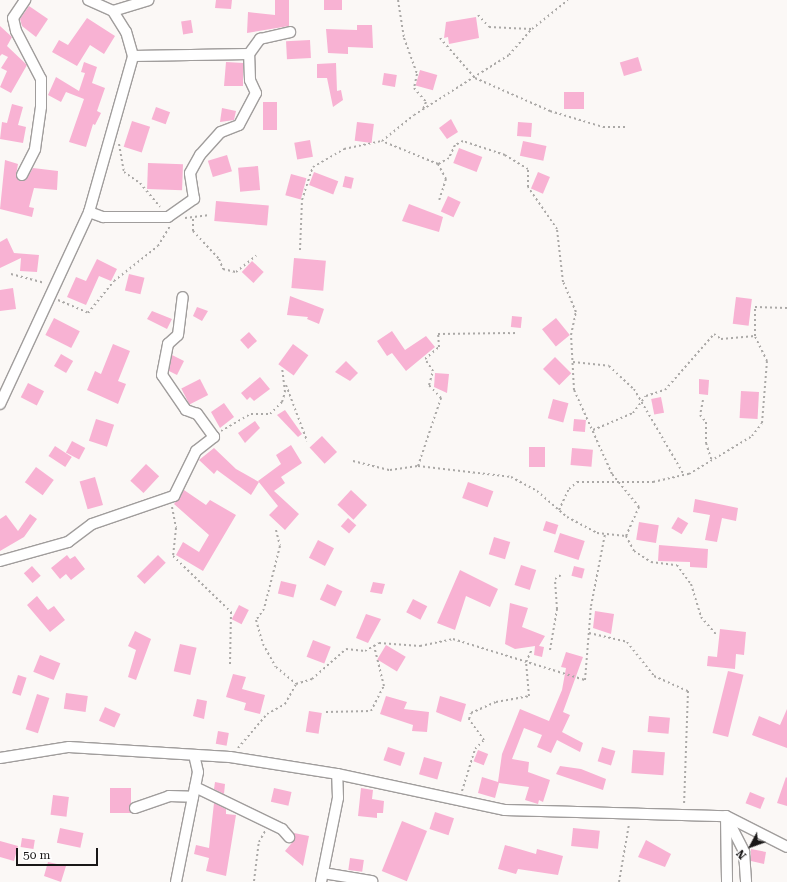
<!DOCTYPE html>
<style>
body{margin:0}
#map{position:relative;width:787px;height:882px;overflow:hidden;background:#fbf8f6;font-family:"Roboto Serif",serif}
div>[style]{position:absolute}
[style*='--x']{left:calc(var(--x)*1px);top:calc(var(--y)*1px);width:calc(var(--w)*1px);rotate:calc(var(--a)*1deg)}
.building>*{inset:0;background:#f8b2d3;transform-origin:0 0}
.path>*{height:2px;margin-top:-1px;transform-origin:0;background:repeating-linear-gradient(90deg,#aba9a7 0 2px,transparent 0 5px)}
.roads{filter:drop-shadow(1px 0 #a09d9c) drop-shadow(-1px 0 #a09d9c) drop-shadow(0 1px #a09d9c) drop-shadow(0 -1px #a09d9c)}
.street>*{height:10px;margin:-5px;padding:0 5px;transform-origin:5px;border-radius:5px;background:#fff}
span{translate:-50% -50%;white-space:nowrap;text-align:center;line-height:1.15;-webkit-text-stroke:3px #fff;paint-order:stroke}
.north{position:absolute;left:731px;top:826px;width:40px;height:40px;-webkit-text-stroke:3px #fff;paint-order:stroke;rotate:229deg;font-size:11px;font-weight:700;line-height:16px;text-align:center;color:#191717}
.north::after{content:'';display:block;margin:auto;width:14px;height:18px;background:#191717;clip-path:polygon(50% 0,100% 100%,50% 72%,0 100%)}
.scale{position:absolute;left:16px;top:848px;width:82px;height:18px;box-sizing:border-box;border:2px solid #191717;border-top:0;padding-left:5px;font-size:12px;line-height:14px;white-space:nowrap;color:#191717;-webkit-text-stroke:3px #fff;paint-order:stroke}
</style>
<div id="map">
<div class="building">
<div style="clip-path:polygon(216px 0,232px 0,231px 9px,215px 8px)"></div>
<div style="clip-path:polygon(275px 0,289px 0,289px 26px,247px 33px,248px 12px,275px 15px)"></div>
<div style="left:324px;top:0;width:18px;height:10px"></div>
<div style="clip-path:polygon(29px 6px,48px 19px,36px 37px,22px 26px,20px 19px)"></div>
<div style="clip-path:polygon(476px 17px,479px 38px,449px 44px,448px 37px,444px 38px,446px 22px)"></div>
<div style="clip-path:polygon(87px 18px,115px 36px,104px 54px,90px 45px,77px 66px,52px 52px,59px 40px,68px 45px)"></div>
<div style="left:191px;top:20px;width:13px;height:10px;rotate:81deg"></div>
<div style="clip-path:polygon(357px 25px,372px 25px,373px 48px,348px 47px,348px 54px,328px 53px,326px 29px,357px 30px)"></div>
<div style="clip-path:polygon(0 26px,12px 37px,7px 46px,27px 65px,11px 93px,0 87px,7px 71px,1px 68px,8px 57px,2px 54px,0 56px)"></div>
<div style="left:310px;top:40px;width:18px;height:24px;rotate:87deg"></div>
<div style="left:638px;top:57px;width:14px;height:19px;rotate:73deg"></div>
<div style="clip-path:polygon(84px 62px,97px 67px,92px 83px,105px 88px,97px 111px,101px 113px,95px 125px,93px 124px,86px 147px,69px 142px,84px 99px,66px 92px,61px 102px,48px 95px,56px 77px,79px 91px,85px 73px,81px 72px)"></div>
<div style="clip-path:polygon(226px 62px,243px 63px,243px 86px,224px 86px)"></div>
<div style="clip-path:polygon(336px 63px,337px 91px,341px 90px,343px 100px,333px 107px,327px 78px,317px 78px,317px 64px)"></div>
<div style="left:420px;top:70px;width:18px;height:16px;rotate:16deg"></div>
<div style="left:384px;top:73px;width:13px;height:12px;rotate:9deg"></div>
<div style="left:564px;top:92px;width:20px;height:17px"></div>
<div style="left:263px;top:102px;width:14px;height:28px"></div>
<div style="clip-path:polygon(12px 104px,23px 107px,18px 125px,26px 127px,23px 143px,0 139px,2px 122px,7px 123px)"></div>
<div style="left:156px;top:107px;width:15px;height:13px;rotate:20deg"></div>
<div style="clip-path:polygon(222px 108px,236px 111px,234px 120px,220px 122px)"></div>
<div style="clip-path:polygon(451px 119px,458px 132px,447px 139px,439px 128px)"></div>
<div style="left:132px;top:121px;width:19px;height:27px;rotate:18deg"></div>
<div style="left:357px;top:122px;width:17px;height:19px;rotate:7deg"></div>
<div style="left:518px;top:122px;width:14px;height:14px;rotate:4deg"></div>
<div style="left:310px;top:140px;width:17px;height:16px;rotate:80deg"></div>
<div style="left:523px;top:141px;width:24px;height:15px;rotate:12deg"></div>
<div style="left:459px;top:148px;width:25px;height:16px;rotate:21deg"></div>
<div style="left:227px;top:155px;width:17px;height:20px;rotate:73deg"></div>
<div style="clip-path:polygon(5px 160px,18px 164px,16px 175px,19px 181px,26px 180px,33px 168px,58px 171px,57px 190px,34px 188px,29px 207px,34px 208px,32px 217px,0 209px)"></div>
<div style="left:148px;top:163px;width:35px;height:26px;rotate:2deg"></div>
<div style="left:258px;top:166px;width:24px;height:20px;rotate:85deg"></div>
<div style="left:314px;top:172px;width:26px;height:14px;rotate:21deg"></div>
<div style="left:538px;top:172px;width:13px;height:18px;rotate:23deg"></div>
<div style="left:291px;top:174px;width:16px;height:22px;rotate:15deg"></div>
<div style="left:345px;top:176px;width:9px;height:11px;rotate:13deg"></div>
<div style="left:448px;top:196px;width:14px;height:17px;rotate:25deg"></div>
<div style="left:216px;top:201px;width:53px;height:20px;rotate:5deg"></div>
<div style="clip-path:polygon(409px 204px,443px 217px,439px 232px,402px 221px)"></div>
<div style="clip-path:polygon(7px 238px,14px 253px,39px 255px,37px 272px,20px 271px,21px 258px,0 268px,0 242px)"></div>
<div style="left:294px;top:258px;width:32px;height:30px;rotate:5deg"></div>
<div style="clip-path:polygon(97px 259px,117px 269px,111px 281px,99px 276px,86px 305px,67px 297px,76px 277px,86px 281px)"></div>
<div style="left:252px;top:261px;width:16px;height:15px;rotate:43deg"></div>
<div style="left:129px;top:274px;width:16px;height:17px;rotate:14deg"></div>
<div style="clip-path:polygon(13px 288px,16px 309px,0 311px,0 290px)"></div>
<div style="clip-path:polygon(290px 296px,324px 309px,319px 324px,307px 319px,308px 317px,287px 315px)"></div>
<div style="left:736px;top:297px;width:16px;height:27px;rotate:7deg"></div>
<div style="clip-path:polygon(197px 307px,208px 311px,202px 321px,193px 316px)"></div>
<div style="clip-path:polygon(152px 311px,172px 319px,167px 329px,147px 319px)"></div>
<div style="left:512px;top:316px;width:10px;height:11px;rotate:6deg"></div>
<div style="left:54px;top:318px;width:29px;height:19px;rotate:27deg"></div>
<div style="left:556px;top:318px;width:22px;height:18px;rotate:51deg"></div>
<div style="clip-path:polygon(392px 331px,405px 350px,426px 336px,435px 347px,406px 371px,392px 353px,387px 356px,377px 341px)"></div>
<div style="left:249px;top:332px;width:12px;height:12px;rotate:48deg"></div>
<div style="clip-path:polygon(113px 344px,130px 351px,118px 381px,126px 384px,118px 404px,87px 390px,95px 371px,101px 374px)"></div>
<div style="left:293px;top:344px;width:19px;height:25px;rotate:36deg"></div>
<div style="left:61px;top:354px;width:14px;height:14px;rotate:30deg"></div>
<div style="clip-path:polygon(172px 355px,184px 361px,177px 375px,169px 371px)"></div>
<div style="left:555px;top:357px;width:23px;height:17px;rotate:45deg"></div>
<div style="clip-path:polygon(346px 361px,358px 373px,350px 381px,335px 372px)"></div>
<div style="clip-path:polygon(435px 373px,449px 374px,447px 393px,434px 387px)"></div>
<div style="clip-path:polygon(260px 377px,270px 389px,254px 401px,250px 397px,247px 400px,241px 393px)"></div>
<div style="left:200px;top:379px;width:18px;height:21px;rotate:63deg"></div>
<div style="clip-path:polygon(699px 379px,709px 380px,708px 395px,699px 394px)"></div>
<div style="left:28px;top:383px;width:18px;height:16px;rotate:27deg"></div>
<div style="left:741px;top:391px;width:18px;height:27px;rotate:3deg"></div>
<div style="left:661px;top:397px;width:16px;height:10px;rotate:79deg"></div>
<div style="left:553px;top:399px;width:16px;height:20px;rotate:15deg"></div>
<div style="clip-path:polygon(224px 403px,234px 417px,220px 428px,211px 412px)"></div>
<div style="clip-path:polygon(285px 410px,302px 434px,298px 437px,277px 415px)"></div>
<div style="left:96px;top:419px;width:19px;height:23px;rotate:18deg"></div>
<div style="left:574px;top:419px;width:12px;height:12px;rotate:5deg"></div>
<div style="clip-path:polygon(255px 421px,260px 428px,245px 443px,238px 433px)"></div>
<div style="left:322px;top:436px;width:22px;height:17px;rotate:47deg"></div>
<div style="left:72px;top:441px;width:15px;height:13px;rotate:28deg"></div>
<div style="clip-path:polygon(291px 445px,302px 463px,281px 477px,285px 483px,274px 491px,299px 514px,285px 530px,269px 515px,278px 506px,258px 481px,281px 464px,276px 455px)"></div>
<div style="left:55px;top:446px;width:20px;height:12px;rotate:33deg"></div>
<div style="left:529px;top:447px;width:16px;height:20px"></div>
<div style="clip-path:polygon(214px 448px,236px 469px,259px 482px,251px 495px,217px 470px,214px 474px,199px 460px)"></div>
<div style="left:572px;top:448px;width:21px;height:17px;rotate:5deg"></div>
<div style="left:146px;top:464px;width:18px;height:23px;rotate:43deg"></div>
<div style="left:36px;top:467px;width:22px;height:19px;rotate:36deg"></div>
<div style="left:95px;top:477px;width:29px;height:16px;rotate:74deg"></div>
<div style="left:468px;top:482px;width:27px;height:17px;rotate:20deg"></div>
<div style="clip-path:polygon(184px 490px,206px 505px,210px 500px,236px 515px,203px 571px,176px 555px,183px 542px,199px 552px,209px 535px,174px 504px)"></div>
<div style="left:351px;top:490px;width:22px;height:20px;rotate:43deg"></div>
<div style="clip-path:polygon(695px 499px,738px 508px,736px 521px,722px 518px,717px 542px,705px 540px,710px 515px,693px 512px)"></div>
<div style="clip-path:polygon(30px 514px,37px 519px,24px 537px,0 551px,0 519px,6px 515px,18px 531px)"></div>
<div style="left:678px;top:517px;width:12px;height:13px;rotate:31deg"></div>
<div style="left:348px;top:518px;width:11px;height:11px;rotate:41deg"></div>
<div style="left:546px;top:521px;width:13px;height:10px;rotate:18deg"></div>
<div style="left:639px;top:522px;width:20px;height:18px;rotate:9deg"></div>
<div style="left:560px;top:533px;width:26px;height:20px;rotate:18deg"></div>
<div style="left:494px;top:537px;width:17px;height:18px;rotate:17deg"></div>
<div style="left:318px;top:540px;width:18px;height:20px;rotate:27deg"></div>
<div style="clip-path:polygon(659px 545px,708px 549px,707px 568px,690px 567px,690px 562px,658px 561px)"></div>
<div style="clip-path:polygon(67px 555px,70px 559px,75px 556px,85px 569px,71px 580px,66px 574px,60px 579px,51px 568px)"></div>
<div style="left:158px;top:555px;width:11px;height:30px;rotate:45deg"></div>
<div style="left:521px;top:565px;width:16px;height:21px;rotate:18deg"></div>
<div style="left:32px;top:566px;width:13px;height:11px;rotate:48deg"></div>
<div style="left:574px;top:566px;width:11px;height:10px;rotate:15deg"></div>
<div style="clip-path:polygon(460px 570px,498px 589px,490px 607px,466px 596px,455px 630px,437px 623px)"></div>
<div style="left:281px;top:581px;width:16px;height:13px;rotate:14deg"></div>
<div style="clip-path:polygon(373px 582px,385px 584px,382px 594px,370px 592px)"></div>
<div style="left:327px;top:584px;width:17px;height:17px;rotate:25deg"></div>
<div style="clip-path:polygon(37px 596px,48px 610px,54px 606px,65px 620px,50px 632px,27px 605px)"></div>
<div style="left:413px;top:599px;width:16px;height:15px;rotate:27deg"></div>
<div style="clip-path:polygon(510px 603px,528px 608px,522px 627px,545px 636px,539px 646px,544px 647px,542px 657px,534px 655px,535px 646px,515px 649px,505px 644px)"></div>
<div style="left:239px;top:605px;width:11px;height:16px;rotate:27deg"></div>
<div style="clip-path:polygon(595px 611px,614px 614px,611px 634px,593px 628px)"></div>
<div style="clip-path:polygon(366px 614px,381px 619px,368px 643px,356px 638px)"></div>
<div style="clip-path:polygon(720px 629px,746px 632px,744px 655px,736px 654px,735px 669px,707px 666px,708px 656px,717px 657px)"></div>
<div style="clip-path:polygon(135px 631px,151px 639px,136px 680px,128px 677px,136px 650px,128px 646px)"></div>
<div style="left:313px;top:640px;width:19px;height:18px;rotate:21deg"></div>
<div style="left:180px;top:644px;width:17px;height:28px;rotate:13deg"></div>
<div style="left:386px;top:645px;width:23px;height:17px;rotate:31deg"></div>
<div style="clip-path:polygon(566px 652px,583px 657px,563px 712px,570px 715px,562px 732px,583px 743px,580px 752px,557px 740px,551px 753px,537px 747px,542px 735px,524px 728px,512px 759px,529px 762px,528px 772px,550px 780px,543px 802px,539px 800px,538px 804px,525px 800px,529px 787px,499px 783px,495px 798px,478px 793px,482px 777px,498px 782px,502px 754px,520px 709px,549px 721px,562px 690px,566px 668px,561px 667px)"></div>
<div style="left:40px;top:655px;width:22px;height:18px;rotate:22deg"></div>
<div style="left:728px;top:671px;width:16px;height:64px;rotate:14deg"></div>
<div style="clip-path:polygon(233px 674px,246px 677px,242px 689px,265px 695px,260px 714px,244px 710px,246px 703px,226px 697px)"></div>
<div style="left:18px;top:675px;width:9px;height:19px;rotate:18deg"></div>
<div style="left:66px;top:693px;width:22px;height:16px;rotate:8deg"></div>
<div style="left:37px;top:694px;width:13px;height:37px;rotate:18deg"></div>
<div style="clip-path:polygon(386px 696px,407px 702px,404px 709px,429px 712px,427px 732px,412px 731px,413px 725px,380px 714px)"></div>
<div style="clip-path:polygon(440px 696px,466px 704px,461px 722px,436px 712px)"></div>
<div style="clip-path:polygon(197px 699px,207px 701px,204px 719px,193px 716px)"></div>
<div style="left:105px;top:707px;width:17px;height:15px;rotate:24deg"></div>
<div style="clip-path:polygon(787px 709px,787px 748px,752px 735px,759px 716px,780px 725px)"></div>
<div style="left:309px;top:711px;width:13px;height:21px;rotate:9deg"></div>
<div style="left:649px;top:716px;width:21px;height:16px;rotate:5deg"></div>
<div style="left:218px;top:731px;width:11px;height:13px;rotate:10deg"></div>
<div style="left:388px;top:747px;width:18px;height:14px;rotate:19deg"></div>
<div style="left:602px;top:747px;width:14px;height:15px;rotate:17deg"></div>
<div style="left:478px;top:750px;width:11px;height:12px;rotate:22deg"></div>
<div style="left:633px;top:750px;width:32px;height:23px;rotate:4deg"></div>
<div style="left:424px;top:757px;width:19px;height:18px;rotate:16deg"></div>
<div style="clip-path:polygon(560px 766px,581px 769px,606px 779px,603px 790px,556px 774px)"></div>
<div style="clip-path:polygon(786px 777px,787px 778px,787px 806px,777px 803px)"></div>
<div style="clip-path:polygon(215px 782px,225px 784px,224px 794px,214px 789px)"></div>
<div style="left:110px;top:788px;width:21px;height:25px"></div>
<div style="left:274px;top:788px;width:18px;height:14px;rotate:13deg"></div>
<div style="clip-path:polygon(361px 788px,373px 790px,372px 799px,384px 801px,383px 813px,377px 813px,377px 818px,358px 816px)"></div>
<div style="left:750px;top:792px;width:16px;height:12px;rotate:22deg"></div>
<div style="left:53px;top:795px;width:16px;height:20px;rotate:7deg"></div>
<div style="clip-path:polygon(214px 803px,226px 809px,226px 814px,236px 815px,226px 876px,206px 871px,209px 858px,194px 854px,196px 845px,209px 848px)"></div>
<div style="left:435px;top:812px;width:20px;height:18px;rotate:18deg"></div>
<div style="left:402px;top:821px;width:27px;height:54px;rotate:22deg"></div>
<div style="left:60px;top:828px;width:24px;height:15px;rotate:12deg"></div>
<div style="left:573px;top:828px;width:27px;height:18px;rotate:6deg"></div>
<div style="clip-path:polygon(294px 833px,309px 836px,303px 866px,285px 851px,295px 839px)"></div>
<div style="left:22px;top:838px;width:13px;height:9px;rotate:9deg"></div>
<div style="clip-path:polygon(646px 840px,671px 854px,665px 867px,638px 857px)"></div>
<div style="clip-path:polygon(0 841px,18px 846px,14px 861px,0 857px)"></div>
<div style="clip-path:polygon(505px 845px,536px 854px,537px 849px,563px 856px,558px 875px,518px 869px,516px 874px,498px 869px)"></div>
<div style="clip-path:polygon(751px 849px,766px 852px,764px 864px,751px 861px)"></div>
<div style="left:350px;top:858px;width:14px;height:12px;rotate:8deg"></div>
<div style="clip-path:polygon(48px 862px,66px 866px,61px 882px,44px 876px)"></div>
</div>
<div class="path">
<div style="--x:398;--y:0;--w:38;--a:81"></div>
<div style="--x:404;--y:38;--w:38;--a:70"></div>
<div style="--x:417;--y:74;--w:14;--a:102"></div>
<div style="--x:414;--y:88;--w:18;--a:49"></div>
<div style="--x:426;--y:102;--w:8;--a:113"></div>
<div style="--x:478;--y:15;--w:16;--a:47"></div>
<div style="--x:489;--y:27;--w:43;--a:2.7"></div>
<div style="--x:440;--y:38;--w:53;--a:48.8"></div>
<div style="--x:475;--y:78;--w:82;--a:23.7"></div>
<div style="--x:550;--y:111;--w:55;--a:16.8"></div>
<div style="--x:603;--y:127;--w:22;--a:0"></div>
<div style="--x:119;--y:144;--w:28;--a:80"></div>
<div style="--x:124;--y:172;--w:19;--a:35"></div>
<div style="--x:140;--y:183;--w:31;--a:50"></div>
<div style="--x:438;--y:164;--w:17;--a:62"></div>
<div style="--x:446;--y:179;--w:22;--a:108"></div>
<div style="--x:185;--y:218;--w:25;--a:-7"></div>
<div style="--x:193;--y:219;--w:12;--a:90"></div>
<div style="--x:193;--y:231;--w:38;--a:47"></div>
<div style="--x:219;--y:259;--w:11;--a:68"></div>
<div style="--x:223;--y:269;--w:13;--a:13"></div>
<div style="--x:236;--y:272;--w:26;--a:-39"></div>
<div style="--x:300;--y:250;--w:50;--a:-87.7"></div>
<div style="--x:302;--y:200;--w:35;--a:-72"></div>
<div style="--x:313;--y:167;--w:36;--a:-30"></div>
<div style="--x:344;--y:149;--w:39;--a:-12"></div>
<div style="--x:382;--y:141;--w:41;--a:-39.1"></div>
<div style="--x:414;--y:115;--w:112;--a:-32.3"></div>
<div style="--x:509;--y:55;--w:35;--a:-49"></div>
<div style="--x:532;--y:29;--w:46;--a:-38.9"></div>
<div style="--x:11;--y:274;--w:34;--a:15"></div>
<div style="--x:58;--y:300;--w:33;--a:23"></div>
<div style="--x:88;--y:313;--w:41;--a:-50.9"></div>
<div style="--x:114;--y:281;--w:56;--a:-38.5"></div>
<div style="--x:158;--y:246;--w:23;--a:-59"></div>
<div style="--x:573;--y:362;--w:36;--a:6"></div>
<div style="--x:609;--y:366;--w:34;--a:43"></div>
<div style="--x:634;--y:389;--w:99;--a:59.8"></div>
<div style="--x:286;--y:385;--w:60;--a:69.4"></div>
<div style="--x:703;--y:400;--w:15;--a:101"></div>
<div style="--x:700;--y:415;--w:9;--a:49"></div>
<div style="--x:706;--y:422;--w:21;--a:90"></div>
<div style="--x:706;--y:443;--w:19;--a:72"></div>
<div style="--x:593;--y:430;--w:43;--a:-23"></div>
<div style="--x:633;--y:413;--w:21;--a:-53"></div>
<div style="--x:646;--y:396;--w:20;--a:-18"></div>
<div style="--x:665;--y:390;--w:74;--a:-48.8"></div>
<div style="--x:714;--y:334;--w:9;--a:36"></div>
<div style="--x:721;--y:339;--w:34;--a:-5"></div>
<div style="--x:221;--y:431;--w:34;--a:-30"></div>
<div style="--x:251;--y:414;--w:19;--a:0"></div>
<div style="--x:270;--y:414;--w:17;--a:-45"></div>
<div style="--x:282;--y:402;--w:10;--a:-73"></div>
<div style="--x:285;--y:392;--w:23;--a:-97"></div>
<div style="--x:353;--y:461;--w:38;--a:14"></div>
<div style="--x:390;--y:470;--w:28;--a:-8"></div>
<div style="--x:418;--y:466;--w:94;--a:6.7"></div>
<div style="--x:511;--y:477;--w:30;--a:28"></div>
<div style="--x:537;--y:491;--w:40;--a:41"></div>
<div style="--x:567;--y:517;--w:34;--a:28"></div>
<div style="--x:597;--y:533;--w:29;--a:6"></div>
<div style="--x:626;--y:536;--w:32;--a:-66"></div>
<div style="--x:639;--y:507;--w:43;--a:-129.3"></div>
<div style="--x:612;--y:474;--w:92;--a:-114.3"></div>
<div style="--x:574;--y:390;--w:55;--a:-93.1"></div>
<div style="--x:571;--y:335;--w:24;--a:-78"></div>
<div style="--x:576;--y:312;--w:33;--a:-113"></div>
<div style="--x:563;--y:282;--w:53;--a:-96.5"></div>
<div style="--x:557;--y:229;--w:51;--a:-124.6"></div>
<div style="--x:528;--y:187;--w:18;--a:-90"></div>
<div style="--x:528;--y:169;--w:27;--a:-149"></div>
<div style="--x:505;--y:155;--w:44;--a:-161.6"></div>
<div style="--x:463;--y:141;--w:9;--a:153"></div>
<div style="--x:455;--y:145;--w:14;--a:115"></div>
<div style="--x:449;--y:158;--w:13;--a:151"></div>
<div style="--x:438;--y:164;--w:61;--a:-157.7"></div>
<div style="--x:418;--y:466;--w:72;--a:-71.3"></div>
<div style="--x:441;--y:398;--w:18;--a:-133"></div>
<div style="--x:429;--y:385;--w:15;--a:-74"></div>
<div style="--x:433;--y:371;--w:14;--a:-124"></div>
<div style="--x:425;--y:359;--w:18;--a:-41"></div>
<div style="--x:439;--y:347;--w:13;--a:-94"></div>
<div style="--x:438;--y:334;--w:78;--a:-0.7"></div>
<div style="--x:172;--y:507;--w:21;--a:79"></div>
<div style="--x:176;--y:528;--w:28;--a:96"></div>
<div style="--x:173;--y:556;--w:81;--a:44"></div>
<div style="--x:231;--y:612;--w:52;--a:91.1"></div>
<div style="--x:559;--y:510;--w:23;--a:-65"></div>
<div style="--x:569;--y:489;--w:11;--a:-41"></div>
<div style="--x:577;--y:482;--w:76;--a:0"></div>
<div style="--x:653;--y:482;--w:37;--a:-13"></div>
<div style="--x:689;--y:474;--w:74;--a:-31.1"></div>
<div style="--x:752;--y:436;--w:16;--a:-52"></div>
<div style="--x:762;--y:423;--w:62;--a:-85.4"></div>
<div style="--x:767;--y:361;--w:28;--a:-116"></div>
<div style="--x:755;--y:336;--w:29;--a:-90"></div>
<div style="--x:755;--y:307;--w:32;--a:2"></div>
<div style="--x:276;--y:530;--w:16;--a:76"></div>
<div style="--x:280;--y:546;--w:65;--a:104.3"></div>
<div style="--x:264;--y:609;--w:14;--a:126"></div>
<div style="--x:256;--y:620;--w:25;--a:74"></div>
<div style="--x:263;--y:644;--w:26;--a:61"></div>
<div style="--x:276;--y:667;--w:26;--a:40"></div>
<div style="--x:626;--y:536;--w:17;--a:62"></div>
<div style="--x:634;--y:551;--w:20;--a:33"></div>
<div style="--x:651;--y:562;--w:26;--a:7"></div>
<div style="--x:677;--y:565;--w:24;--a:54"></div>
<div style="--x:691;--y:584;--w:34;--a:73"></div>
<div style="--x:701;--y:617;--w:23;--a:49"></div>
<div style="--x:589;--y:633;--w:39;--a:13"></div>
<div style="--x:627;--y:642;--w:43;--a:51.5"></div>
<div style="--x:654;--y:676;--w:37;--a:24"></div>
<div style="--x:688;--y:691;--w:113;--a:92"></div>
<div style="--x:550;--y:650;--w:42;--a:-80.3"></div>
<div style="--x:557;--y:609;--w:30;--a:-94"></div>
<div style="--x:555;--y:579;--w:7;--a:-34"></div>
<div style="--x:326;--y:712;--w:45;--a:-1.3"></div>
<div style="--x:371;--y:711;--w:28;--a:-63"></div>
<div style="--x:384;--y:686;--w:41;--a:-104"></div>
<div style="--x:238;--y:748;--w:45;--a:-49.5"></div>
<div style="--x:267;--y:714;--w:21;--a:-29"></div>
<div style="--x:285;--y:704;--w:23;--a:-61"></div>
<div style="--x:296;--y:684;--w:17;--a:-17"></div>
<div style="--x:312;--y:679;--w:45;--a:-41.4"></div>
<div style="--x:346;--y:649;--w:19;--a:6"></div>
<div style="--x:365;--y:651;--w:16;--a:-30"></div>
<div style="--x:379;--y:643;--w:41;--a:4.2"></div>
<div style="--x:420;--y:646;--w:34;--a:-12"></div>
<div style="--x:453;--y:639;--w:138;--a:17.3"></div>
<div style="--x:585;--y:680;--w:74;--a:-85.4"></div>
<div style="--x:591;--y:606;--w:73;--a:-79"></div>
<div style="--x:462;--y:791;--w:44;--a:-72.8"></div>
<div style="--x:475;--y:749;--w:13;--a:-45"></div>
<div style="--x:484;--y:740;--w:26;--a:-126"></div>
<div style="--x:469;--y:719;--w:6;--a:-72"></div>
<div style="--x:471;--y:713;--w:27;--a:-24"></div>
<div style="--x:496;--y:702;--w:34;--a:-10"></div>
<div style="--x:529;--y:696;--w:34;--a:-95"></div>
<div style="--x:526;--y:662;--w:14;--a:-65"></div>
<div style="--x:254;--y:881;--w:39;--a:-83"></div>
<div style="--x:259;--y:842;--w:13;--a:-61"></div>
<div style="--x:619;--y:882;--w:59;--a:-80.2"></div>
</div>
<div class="roads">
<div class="street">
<div style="--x:113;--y:11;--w:37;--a:-17"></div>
<div style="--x:133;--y:56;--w:116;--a:-1"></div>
<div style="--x:249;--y:54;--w:19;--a:-54"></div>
<div style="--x:260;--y:39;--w:31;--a:-13"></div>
<div style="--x:22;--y:175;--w:29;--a:-63"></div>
<div style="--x:35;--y:149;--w:42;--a:-81.9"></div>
<div style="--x:41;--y:107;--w:28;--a:-90"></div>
<div style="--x:41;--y:79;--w:54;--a:-117.5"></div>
<div style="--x:16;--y:31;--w:13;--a:-103"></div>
<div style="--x:13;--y:18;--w:22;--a:-56"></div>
<div style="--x:89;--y:212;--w:15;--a:20"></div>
<div style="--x:103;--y:217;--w:65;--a:0"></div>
<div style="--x:168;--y:217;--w:32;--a:-35"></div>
<div style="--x:194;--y:199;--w:26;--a:-99"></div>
<div style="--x:190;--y:173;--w:21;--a:-61"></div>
<div style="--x:200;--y:155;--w:31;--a:-48"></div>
<div style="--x:221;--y:132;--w:19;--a:-21"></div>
<div style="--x:239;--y:125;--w:36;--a:-62"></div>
<div style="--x:256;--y:93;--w:14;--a:-115"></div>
<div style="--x:250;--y:80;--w:26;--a:-92"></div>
<div style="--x:0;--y:404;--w:212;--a:-65.1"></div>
<div style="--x:89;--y:212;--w:162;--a:-74.2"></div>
<div style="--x:133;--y:56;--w:25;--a:-106"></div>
<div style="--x:126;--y:32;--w:25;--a:-122"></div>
<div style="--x:113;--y:11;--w:27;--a:-156"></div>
<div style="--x:0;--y:561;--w:71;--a:-15.6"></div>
<div style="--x:68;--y:542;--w:30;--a:-37"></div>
<div style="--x:92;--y:524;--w:87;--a:-18.9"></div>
<div style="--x:174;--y:496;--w:50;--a:-63.9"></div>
<div style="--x:196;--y:451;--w:23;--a:-38"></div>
<div style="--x:214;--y:437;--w:29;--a:-126"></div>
<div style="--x:197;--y:414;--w:12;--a:-160"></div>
<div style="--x:186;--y:410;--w:42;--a:-124.4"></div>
<div style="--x:162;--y:375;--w:32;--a:-79"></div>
<div style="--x:168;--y:344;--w:13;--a:-42"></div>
<div style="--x:178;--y:335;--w:38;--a:-83"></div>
<div style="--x:0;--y:758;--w:70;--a:-9.1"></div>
<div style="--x:69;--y:747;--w:161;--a:3.6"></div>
<div style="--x:230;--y:757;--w:108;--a:9"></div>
<div style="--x:337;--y:774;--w:172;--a:12.1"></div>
<div style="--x:505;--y:810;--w:221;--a:1.6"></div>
<div style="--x:726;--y:816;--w:68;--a:26.9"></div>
<div style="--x:195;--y:787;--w:97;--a:25.8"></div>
<div style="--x:282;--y:829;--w:11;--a:49"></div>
<div style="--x:135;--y:808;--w:36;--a:-19"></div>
<div style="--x:169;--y:796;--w:24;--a:2"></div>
<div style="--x:726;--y:816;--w:66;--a:89.1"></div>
<div style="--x:727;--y:818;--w:38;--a:63"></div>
<div style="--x:744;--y:852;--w:30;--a:86"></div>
<div style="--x:323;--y:873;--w:50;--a:9.3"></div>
<div style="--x:176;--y:882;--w:112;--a:-78.7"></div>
<div style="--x:198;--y:772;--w:17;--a:-103"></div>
<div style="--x:321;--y:882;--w:86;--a:-78.6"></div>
<div style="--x:338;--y:798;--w:24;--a:-92"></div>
</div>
</div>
<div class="north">N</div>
<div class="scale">50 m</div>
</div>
